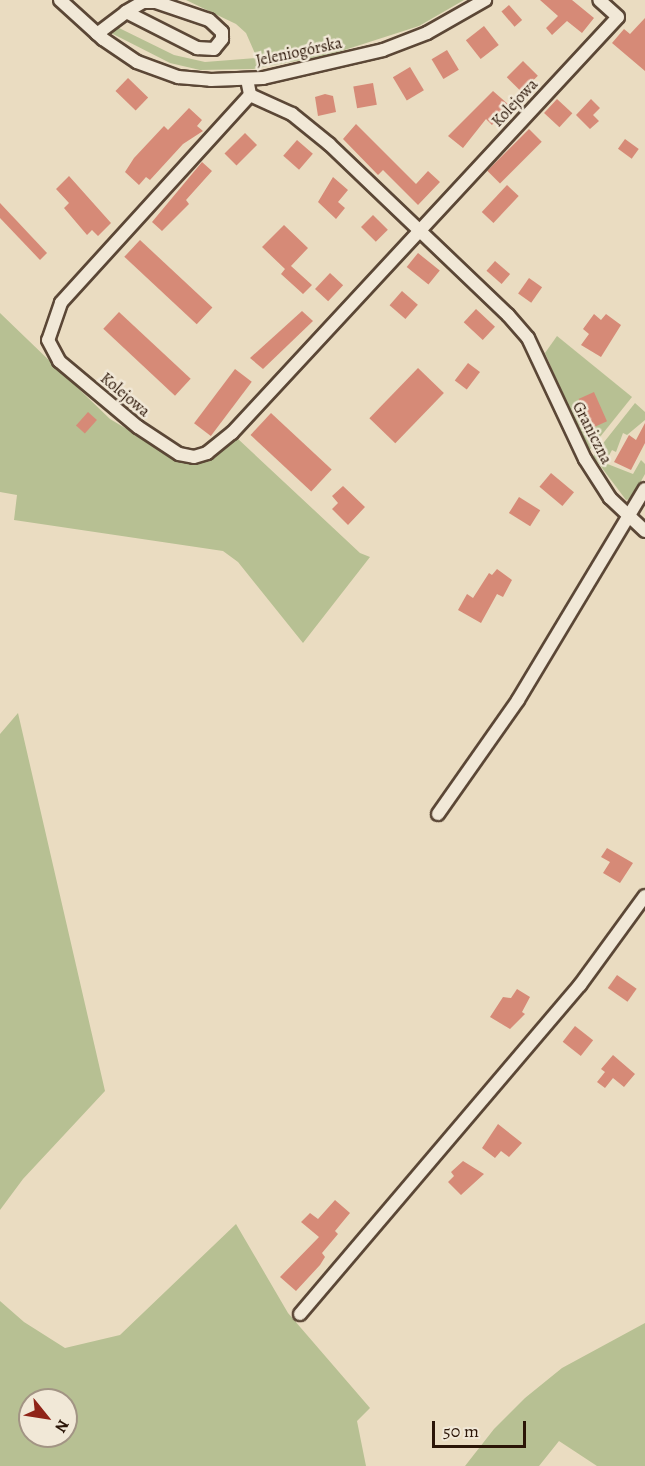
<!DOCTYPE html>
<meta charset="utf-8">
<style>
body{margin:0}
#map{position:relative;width:645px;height:1466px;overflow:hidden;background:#eadcc1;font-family:Alegreya,serif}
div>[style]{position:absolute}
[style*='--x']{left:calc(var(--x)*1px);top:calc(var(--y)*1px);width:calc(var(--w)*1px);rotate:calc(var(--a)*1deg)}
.green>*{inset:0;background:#b7c093}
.building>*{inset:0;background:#d68a77;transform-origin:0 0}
.roads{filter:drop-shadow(2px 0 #5b4736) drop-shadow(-2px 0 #5b4736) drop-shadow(0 2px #5b4736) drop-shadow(0 -2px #5b4736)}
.minor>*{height:12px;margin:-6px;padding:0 6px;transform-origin:6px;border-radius:6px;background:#f1e8d7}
span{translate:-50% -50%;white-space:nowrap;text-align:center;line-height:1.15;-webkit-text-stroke:5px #f1e8d7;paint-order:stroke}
.street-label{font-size:16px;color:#2b1507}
.north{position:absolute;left:18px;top:1388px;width:60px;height:60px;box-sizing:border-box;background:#f1e8d7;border:2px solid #a29484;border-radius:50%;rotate:120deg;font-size:16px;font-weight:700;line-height:24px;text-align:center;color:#2b1507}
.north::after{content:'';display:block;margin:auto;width:21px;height:27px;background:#8f2418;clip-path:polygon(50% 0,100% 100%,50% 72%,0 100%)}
.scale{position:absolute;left:432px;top:1421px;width:94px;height:27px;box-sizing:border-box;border:3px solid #2b1507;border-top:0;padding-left:8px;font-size:18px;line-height:21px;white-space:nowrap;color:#2b1507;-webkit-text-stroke:4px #f1e8d7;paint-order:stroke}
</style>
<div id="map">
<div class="green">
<div style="clip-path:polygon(186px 0,464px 0,419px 26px,329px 55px,253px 69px,200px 70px,170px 63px,111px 33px,117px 27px,174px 55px,205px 62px,257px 58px,246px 33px,236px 24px)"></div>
<div style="clip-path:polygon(0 313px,110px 419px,172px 456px,193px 462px,213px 459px,237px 438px,360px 553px,370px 557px,303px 643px,238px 562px,223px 551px,14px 520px,17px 495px,0 492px)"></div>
<div style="clip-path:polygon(557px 336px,632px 397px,588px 452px,545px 353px)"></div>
<div style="clip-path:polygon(635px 403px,645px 412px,645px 420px,627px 435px,623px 433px,616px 452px,612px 450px,605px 463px,633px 474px,641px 460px,645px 464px,645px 474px,631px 499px,626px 500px,593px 456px)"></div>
<div style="clip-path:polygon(18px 713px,105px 1091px,23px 1179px,0 1210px,0 734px)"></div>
<div style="clip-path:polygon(evenodd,236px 1224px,288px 1313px,370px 1408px,357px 1421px,366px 1466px,0 1466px,0 1301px,24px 1322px,65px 1348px,120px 1335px,236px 1224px,30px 1400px,66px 1400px,66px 1436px,30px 1436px,30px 1400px)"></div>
<div style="clip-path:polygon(645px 1323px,645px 1466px,597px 1466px,559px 1441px,539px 1466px,465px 1466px,494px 1429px,525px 1398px,562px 1368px)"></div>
</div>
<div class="building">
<div style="clip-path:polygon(540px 0,572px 0,594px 18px,582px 33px,567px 21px,552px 35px,546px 28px,558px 16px)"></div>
<div style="left:509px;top:5px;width:20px;height:10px;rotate:49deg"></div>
<div style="clip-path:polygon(645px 18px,645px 71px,612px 43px,624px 29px,630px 34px)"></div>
<div style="left:484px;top:26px;width:24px;height:23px;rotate:52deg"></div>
<div style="left:447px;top:50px;width:23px;height:18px;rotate:59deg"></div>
<div style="left:523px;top:61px;width:21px;height:23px;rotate:45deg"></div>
<div style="left:410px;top:67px;width:27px;height:20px;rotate:59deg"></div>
<div style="left:128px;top:78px;width:28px;height:18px;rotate:44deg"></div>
<div style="left:373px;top:83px;width:22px;height:20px;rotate:80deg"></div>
<div style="clip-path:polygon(493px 91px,509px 105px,492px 125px,486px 119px,463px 148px,448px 136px)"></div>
<div style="clip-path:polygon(325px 94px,333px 96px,336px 112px,318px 116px,315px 97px)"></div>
<div style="left:557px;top:99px;width:21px;height:19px;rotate:43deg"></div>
<div style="clip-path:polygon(591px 99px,600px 108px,593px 115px,599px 121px,590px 129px,576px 115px)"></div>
<div style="clip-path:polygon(189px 108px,202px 120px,197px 126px,203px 131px,183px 144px,150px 180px,146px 177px,139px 185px,125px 172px,134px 158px,164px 126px,168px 130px)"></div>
<div style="clip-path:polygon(356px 124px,416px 184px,428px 171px,440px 182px,418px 205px,383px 170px,378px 175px,343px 139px)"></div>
<div style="left:529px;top:129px;width:18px;height:59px;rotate:45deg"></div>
<div style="left:245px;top:133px;width:17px;height:29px;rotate:45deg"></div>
<div style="left:625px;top:139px;width:17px;height:12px;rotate:36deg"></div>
<div style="left:297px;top:140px;width:21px;height:21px;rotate:41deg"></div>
<div style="clip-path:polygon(202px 162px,212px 171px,186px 200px,189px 204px,162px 231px,152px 222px)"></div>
<div style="clip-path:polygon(69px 176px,111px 223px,98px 236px,92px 230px,87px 235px,64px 208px,69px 203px,56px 189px)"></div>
<div style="clip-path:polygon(333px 177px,348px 190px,338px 202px,345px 208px,336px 219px,318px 202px)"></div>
<div style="left:507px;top:185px;width:16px;height:37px;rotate:43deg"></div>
<div style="clip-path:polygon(0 203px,47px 253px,40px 260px,0 218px)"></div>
<div style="left:373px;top:215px;width:21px;height:17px;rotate:45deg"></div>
<div style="clip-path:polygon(284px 225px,308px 248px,291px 266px,312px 285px,303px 294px,281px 274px,285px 269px,262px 247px)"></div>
<div style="left:140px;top:240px;width:99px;height:23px;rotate:43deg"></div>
<div style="left:418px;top:253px;width:28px;height:18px;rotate:39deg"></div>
<div style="left:495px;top:261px;width:20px;height:13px;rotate:41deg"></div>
<div style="left:330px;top:273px;width:18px;height:22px;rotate:43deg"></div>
<div style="left:529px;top:278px;width:16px;height:19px;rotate:35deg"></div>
<div style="left:402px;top:291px;width:21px;height:19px;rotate:41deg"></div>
<div style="left:476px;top:309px;width:26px;height:18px;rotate:43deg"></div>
<div style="clip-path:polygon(302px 311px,313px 321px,263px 369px,250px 358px)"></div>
<div style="left:119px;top:312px;width:98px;height:23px;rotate:43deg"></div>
<div style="clip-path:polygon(594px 314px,601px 320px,606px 314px,621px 325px,601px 357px,581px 345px,589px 334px,583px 329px)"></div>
<div style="left:468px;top:363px;width:15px;height:22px;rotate:37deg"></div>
<div style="left:418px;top:368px;width:36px;height:70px;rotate:44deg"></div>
<div style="left:235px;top:369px;width:21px;height:68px;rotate:37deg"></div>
<div style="left:594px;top:392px;width:32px;height:17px;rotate:66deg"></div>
<div style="left:88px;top:412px;width:12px;height:18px;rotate:42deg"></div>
<div style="left:271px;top:413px;width:83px;height:30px;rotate:43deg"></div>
<div style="clip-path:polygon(645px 423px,645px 443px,631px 470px,614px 462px,629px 435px,636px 440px)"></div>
<div style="left:551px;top:473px;width:30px;height:18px;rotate:40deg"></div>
<div style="clip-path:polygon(343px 486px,365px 507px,348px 525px,332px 509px,338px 503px,332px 496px)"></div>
<div style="left:519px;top:497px;width:25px;height:19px;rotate:32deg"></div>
<div style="clip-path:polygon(497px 569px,512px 580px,503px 597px,497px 594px,481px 623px,458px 610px,467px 594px,473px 598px,489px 573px,492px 575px)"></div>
<div style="clip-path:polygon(607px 848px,633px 863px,620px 883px,603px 873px,610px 862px,601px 857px)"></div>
<div style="left:617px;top:975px;width:24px;height:16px;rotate:35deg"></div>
<div style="clip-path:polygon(517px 989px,530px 997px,522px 1012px,525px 1014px,510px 1029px,490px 1017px,503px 997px,511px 998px)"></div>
<div style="left:575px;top:1026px;width:23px;height:20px;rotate:38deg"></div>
<div style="clip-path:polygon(613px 1055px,635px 1074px,624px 1087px,613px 1078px,605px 1088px,597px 1082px,605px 1072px,601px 1069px)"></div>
<div style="clip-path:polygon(498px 1124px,522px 1143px,509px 1157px,501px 1151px,495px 1158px,482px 1148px)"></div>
<div style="clip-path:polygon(463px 1161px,484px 1174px,461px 1195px,448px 1182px,454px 1176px,451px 1172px)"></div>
<div style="clip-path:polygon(335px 1200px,350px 1213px,335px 1231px,338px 1234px,322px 1253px,325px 1257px,320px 1265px,296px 1291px,280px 1277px,319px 1237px,301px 1222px,310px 1213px,318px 1219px)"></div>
</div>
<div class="roads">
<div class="minor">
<div style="--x:60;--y:0;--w:58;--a:42.2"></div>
<div style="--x:103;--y:39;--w:41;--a:34.1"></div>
<div style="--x:137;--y:62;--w:44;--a:20.1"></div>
<div style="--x:178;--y:77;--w:33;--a:5"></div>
<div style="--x:211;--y:80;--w:52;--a:-2.2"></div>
<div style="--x:263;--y:78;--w:123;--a:-13.1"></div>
<div style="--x:383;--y:50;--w:47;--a:-21.1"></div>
<div style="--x:427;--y:33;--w:67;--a:-29.6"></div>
<div style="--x:97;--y:34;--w:36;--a:-37"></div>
<div style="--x:126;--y:12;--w:80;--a:26.9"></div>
<div style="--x:197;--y:48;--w:17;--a:3"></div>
<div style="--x:214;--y:49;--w:13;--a:-51"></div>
<div style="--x:222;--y:39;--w:7;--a:-90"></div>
<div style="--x:222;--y:32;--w:18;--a:-137"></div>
<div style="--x:209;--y:20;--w:56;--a:-161.2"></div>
<div style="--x:156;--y:2;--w:13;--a:180"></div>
<div style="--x:143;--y:2;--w:20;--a:150"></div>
<div style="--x:247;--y:79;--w:16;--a:79"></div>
<div style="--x:250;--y:95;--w:46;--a:24.3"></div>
<div style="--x:292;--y:114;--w:48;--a:39"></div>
<div style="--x:329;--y:144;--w:248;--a:43.7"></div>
<div style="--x:508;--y:315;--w:30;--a:49"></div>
<div style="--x:528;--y:338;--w:134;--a:64.8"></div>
<div style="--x:585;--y:459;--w:46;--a:57.3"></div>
<div style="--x:610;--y:498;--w:48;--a:43.3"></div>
<div style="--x:250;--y:95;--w:281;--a:132.3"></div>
<div style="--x:61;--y:303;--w:39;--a:109"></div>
<div style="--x:48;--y:340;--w:24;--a:62"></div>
<div style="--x:59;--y:361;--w:103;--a:39.9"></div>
<div style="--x:138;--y:427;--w:49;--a:33.4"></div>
<div style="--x:179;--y:454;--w:15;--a:11"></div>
<div style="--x:194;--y:457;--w:14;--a:-17"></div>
<div style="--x:207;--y:453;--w:32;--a:-39"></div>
<div style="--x:232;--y:433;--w:567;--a:-47.14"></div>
<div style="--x:618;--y:17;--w:25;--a:-138"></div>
<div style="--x:438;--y:814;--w:139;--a:-54.9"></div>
<div style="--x:518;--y:700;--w:246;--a:-59"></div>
<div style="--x:300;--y:1314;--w:432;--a:-49.6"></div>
<div style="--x:580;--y:985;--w:110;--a:-53.9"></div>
</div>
</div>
<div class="street-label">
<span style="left:299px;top:52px;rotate:-12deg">Jeleniogórska</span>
<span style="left:515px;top:103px;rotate:-47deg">Kolejowa</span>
<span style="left:125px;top:395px;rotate:40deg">Kolejowa</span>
<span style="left:592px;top:433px;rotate:63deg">Graniczna</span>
</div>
<div class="north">N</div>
<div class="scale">50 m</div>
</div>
